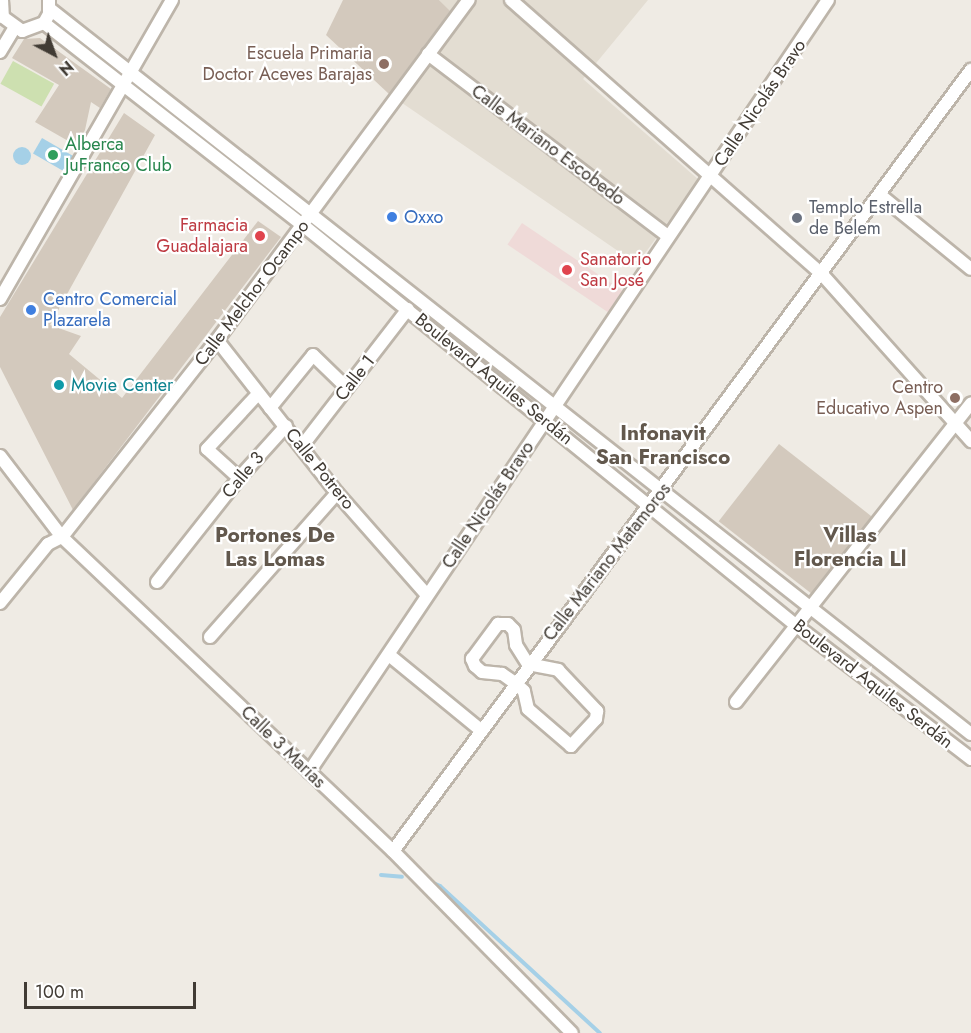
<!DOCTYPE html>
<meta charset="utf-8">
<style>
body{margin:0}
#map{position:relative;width:971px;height:1033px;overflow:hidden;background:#efebe4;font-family:Jost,sans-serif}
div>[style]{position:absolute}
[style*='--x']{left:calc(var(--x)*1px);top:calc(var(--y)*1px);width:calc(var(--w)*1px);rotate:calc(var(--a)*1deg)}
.residential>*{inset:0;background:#e3ddd2}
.medical>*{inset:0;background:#efdad8;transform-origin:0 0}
.green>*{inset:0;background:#cde0b0;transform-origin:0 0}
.water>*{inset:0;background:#a5d0e7;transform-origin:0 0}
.round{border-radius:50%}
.stream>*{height:4px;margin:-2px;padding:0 2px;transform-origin:2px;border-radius:2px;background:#a5d0e7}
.building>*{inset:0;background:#d3c9bd;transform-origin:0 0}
.roads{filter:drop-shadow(2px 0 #bdb5aa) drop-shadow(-2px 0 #bdb5aa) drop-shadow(0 2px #bdb5aa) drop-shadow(0 -2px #bdb5aa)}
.minor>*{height:12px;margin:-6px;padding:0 6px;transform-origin:6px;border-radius:6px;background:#fff}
.dots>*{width:16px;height:16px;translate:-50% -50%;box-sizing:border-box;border:3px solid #fff;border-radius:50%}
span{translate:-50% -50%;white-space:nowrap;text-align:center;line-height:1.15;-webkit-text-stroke:4.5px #fff;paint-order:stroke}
.education-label{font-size:18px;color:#785e54}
.right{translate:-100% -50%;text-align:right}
.street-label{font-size:18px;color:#413b34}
.leisure-label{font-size:18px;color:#27864d}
.left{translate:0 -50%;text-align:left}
.worship-label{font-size:18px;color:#5b616d}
.shop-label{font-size:18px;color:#366cbe}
.health-label{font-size:18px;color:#be3a42}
.culture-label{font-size:18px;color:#0d838f}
.quarter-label{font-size:21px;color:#62584d;font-weight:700}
.north{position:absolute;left:24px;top:24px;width:60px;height:60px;-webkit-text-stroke:4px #fff;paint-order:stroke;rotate:139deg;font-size:16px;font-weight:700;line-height:24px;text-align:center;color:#413b34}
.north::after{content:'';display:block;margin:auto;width:21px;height:27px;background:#413b34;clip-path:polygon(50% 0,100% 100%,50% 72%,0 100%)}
.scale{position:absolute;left:24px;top:982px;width:172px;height:27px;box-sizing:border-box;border:3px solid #413b34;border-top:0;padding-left:8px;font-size:18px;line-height:21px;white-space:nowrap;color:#413b34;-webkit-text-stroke:4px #fff;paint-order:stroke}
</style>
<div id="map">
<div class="residential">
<div style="clip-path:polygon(439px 0,648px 0,583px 79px,699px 180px,637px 264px,389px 94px,451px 13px)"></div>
</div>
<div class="medical">
<div style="left:522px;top:223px;width:127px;height:26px;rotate:34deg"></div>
</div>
<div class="green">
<div style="left:13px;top:61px;width:47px;height:26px;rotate:29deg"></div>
</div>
<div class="water">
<div style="left:42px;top:138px;width:36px;height:18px;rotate:30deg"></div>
<div class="round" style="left:13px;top:147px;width:18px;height:18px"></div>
</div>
<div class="stream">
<div style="--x:381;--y:875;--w:21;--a:5"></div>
<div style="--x:431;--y:882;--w:10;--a:24"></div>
<div style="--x:440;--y:886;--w:217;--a:42.6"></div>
</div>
<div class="building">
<div style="clip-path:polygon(343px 0,439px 0,450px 11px,389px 94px,326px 35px)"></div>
<div style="clip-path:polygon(40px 38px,111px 89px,100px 108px,91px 102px,85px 130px,77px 146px,35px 122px,59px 85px,12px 58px,24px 39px)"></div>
<div style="clip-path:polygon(124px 113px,155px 135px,50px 325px,81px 336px,69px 354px,122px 398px,258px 221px,281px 237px,73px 510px,0 367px,0 317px)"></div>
<div style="left:779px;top:444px;width:118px;height:98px;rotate:38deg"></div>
</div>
<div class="roads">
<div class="minor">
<div style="--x:2;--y:0;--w:17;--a:87"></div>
<div style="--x:3;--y:17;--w:24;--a:36"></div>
<div style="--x:22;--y:31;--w:23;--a:-20"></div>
<div style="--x:44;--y:23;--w:10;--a:-61"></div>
<div style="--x:49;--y:14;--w:14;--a:-90"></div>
<div style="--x:511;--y:0;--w:412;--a:41.4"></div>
<div style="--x:820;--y:272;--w:227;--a:48.2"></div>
<div style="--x:50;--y:9;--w:1172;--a:38.21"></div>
<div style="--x:44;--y:23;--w:330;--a:38"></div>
<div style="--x:304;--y:226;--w:636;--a:39.07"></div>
<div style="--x:798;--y:627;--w:218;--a:37.3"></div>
<div style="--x:0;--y:52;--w:27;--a:-59"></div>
<div style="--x:428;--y:54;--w:301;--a:37.2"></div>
<div style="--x:880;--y:195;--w:117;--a:39.1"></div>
<div style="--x:0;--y:299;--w:345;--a:-60.1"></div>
<div style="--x:217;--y:340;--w:194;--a:51.9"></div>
<div style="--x:337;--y:493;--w:136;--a:48.6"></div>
<div style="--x:270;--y:408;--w:68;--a:-50.9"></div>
<div style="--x:313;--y:355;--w:47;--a:44.1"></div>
<div style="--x:302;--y:446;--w:173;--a:-52.3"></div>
<div style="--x:0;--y:456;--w:102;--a:52.6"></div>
<div style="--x:62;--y:537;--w:456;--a:43.5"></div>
<div style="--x:393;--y:851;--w:255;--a:45.5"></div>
<div style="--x:239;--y:478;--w:43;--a:-137.8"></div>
<div style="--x:207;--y:449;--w:75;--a:-47.2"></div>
<div style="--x:157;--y:582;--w:132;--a:-51.7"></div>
<div style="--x:239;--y:478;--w:70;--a:-47.9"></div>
<div style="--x:0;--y:603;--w:76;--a:-50.9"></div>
<div style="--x:48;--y:544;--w:16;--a:-27"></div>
<div style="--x:62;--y:537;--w:251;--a:-51.8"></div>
<div style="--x:217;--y:340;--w:423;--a:-53.5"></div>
<div style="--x:498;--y:624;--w:10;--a:0"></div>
<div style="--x:508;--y:624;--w:8;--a:45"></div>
<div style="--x:514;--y:630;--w:15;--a:82"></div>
<div style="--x:516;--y:645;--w:22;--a:58"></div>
<div style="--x:528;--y:664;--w:31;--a:11"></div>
<div style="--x:558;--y:670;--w:57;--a:46.4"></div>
<div style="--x:597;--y:711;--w:8;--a:97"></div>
<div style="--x:596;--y:719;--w:37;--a:133"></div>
<div style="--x:571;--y:746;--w:57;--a:-139.3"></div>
<div style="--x:528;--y:709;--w:18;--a:-103"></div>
<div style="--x:524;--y:691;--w:12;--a:-138"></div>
<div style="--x:515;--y:683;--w:16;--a:-145"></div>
<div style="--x:502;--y:674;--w:20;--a:-174"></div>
<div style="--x:482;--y:672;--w:9;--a:-139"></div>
<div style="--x:475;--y:666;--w:8;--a:-113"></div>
<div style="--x:472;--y:659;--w:44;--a:-53.4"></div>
<div style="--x:210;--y:637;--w:192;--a:-48.6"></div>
<div style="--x:389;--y:655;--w:120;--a:39.3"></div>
<div style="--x:736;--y:702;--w:380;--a:-51.8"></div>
<div style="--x:309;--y:772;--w:930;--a:-56.09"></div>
<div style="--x:393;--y:851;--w:972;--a:-53.5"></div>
</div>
</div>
<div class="dots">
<div style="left:384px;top:64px;background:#8d6e63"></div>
<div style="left:53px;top:155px;background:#2e9e5b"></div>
<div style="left:392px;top:217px;background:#3f7fe0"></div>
<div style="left:797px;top:218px;background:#6b7280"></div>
<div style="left:260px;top:236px;background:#e0444e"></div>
<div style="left:567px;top:270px;background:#e0444e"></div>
<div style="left:31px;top:310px;background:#3f7fe0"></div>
<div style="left:59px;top:385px;background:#0f9aa8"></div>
<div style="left:955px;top:398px;background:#8d6e63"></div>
</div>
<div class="education-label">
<span class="right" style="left:372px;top:64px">Escuela Primaria<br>Doctor Aceves Barajas</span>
<span class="right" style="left:943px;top:398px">Centro<br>Educativo Aspen</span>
</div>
<div class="street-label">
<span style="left:760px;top:103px;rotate:-56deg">Calle Nicolás Bravo</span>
<span style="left:548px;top:145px;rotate:37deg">Calle Mariano Escobedo</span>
<span style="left:252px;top:293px;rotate:-53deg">Calle Melchor Ocampo</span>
<span style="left:355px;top:378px;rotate:-52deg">Calle 1</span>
<span style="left:494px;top:379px;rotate:39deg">Boulevard Aquiles Serdán</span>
<span style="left:320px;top:469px;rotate:51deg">Calle Potrero</span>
<span style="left:243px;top:475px;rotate:-50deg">Calle 3</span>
<span style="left:488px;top:505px;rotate:-56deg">Calle Nicolás Bravo</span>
<span style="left:607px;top:562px;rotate:-52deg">Calle Mariano Matamoros</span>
<span style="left:873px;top:684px;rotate:38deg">Boulevard Aquiles Serdán</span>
<span style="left:283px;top:747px;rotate:44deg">Calle 3 Marías</span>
</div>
<div class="leisure-label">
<span class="left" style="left:65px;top:155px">Alberca<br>JuFranco Club</span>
</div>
<div class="worship-label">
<span class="left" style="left:809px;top:218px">Templo Estrella<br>de Belem</span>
</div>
<div class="shop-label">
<span class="left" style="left:404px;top:217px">Oxxo</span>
<span class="left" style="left:43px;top:310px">Centro Comercial<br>Plazarela</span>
</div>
<div class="health-label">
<span class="right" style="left:248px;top:236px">Farmacia<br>Guadalajara</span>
<span class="left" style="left:580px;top:270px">Sanatorio<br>San José</span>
</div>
<div class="culture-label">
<span class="left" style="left:71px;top:385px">Movie Center</span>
</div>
<div class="quarter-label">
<span style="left:663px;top:445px">Infonavit<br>San Francisco</span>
<span style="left:275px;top:547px">Portones De<br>Las Lomas</span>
<span style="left:850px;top:547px">Villas<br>Florencia Ll</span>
</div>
<div class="north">N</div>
<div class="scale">100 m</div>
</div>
